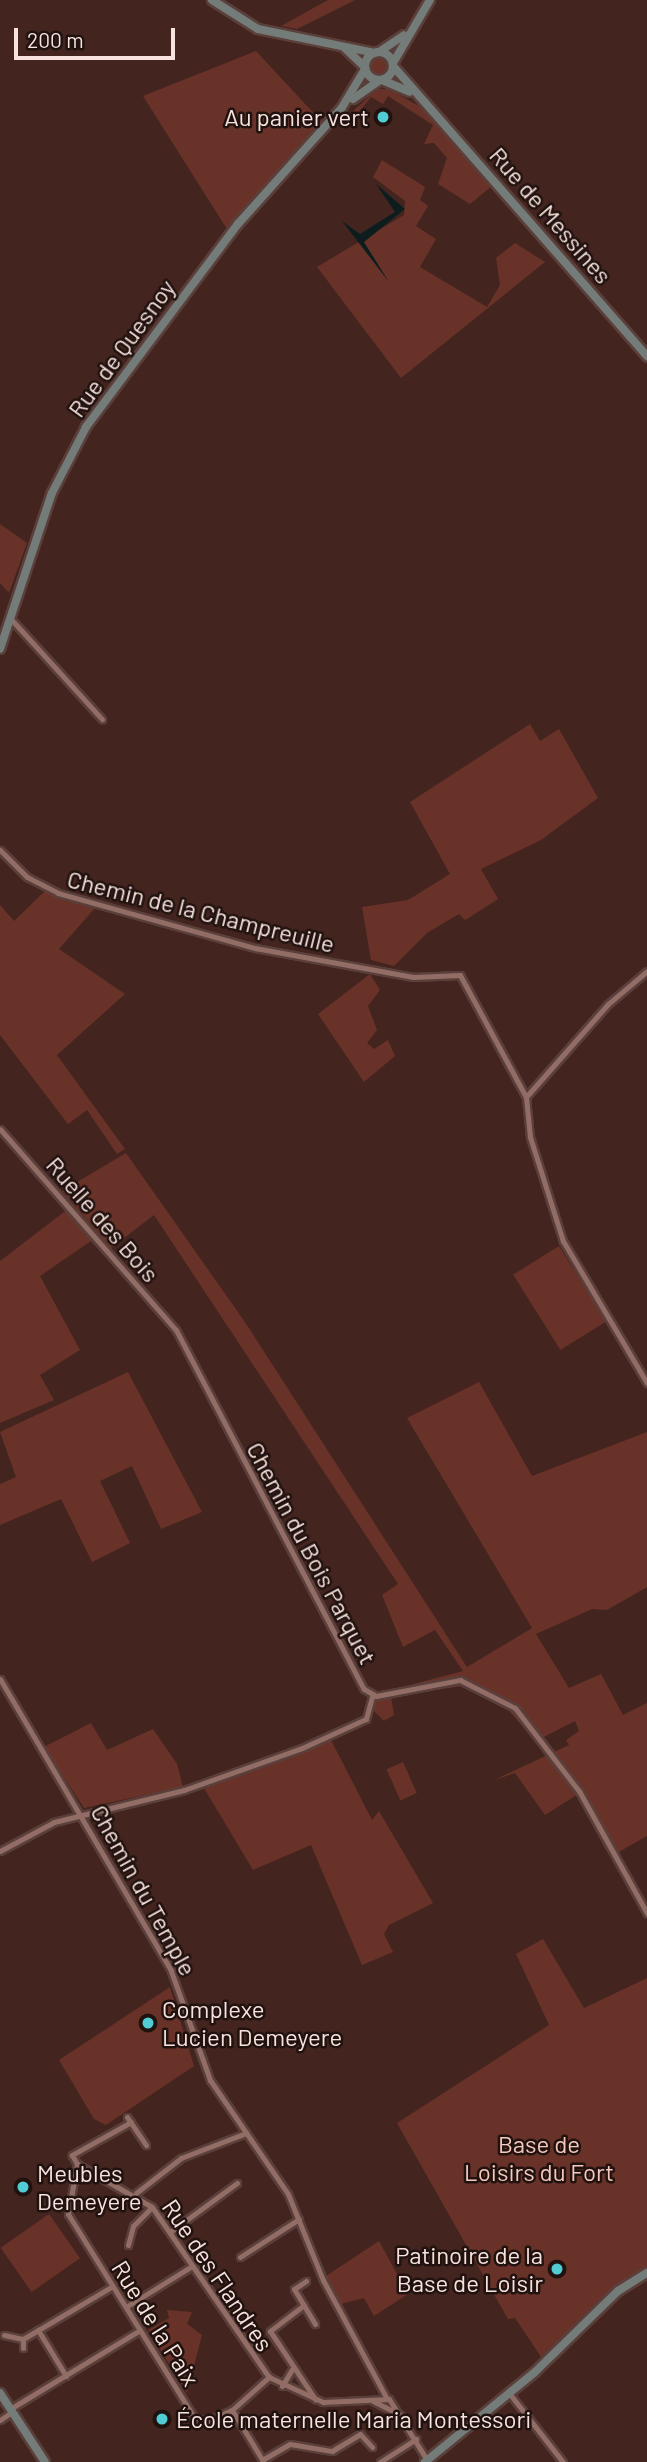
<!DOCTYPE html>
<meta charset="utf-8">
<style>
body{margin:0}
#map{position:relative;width:647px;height:2462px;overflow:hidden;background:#43241e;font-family:Barlow,sans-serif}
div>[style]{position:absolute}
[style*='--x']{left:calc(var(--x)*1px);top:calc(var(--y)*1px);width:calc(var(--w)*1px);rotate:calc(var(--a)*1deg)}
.green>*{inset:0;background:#693228;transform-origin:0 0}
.round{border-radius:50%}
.water>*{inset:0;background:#0d1d1e}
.roads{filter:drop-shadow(2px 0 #5a3f3b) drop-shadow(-2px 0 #5a3f3b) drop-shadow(0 2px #5a3f3b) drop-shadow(0 -2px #5a3f3b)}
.street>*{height:5px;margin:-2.5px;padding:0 2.5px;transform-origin:2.5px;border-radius:2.5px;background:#926d66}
.secondary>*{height:8px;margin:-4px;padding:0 4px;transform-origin:4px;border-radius:4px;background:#747c79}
.secondary>.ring{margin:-4px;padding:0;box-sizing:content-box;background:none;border:8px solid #747c79;border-radius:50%}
.dots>*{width:19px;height:19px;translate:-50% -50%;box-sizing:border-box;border:4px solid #20120f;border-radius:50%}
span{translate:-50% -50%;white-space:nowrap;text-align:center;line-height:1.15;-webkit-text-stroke:5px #20120f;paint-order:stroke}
.poi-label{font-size:24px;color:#f8e2de}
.right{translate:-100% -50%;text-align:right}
.left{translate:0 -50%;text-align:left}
.street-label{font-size:24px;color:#f8e2de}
.park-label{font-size:24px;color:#f7c8be}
.scale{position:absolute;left:14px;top:28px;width:161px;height:32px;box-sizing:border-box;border:4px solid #f8e2de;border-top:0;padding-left:9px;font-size:21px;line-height:24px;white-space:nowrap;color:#f8e2de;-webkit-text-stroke:5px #20120f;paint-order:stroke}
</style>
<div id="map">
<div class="green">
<div style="clip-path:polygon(328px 0,355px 0,297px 29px,281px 26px)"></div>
<div style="clip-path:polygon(256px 51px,321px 121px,227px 229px,143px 96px)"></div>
<div class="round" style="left:368px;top:55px;width:22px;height:22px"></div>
<div style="clip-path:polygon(377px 89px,389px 89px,426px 110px,492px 186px,470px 204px,438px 184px,447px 158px,434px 143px,424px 144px,433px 125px,388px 96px,383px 104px,371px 97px,348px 126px,341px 122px)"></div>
<div style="clip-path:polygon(382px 160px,425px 187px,420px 200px,428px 206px,416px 226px,436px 239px,420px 267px,487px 307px,500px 285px,496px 258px,515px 243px,545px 262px,401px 378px,317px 267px,404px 215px,405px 201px,373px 177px)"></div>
<div style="clip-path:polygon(0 524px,27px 543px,9px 593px,0 583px)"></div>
<div style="clip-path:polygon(530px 724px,540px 741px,559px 729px,598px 798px,541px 840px,481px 869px,498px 899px,465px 920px,459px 914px,427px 933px,394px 966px,371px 960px,362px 907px,408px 900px,450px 874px,410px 802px)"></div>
<div style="clip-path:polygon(45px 891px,95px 908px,59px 949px,125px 994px,57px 1055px,125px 1149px,117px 1154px,87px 1110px,68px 1124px,0 1035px,0 905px,14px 921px)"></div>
<div style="clip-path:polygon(370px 974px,380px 990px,368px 1006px,377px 1030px,367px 1043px,374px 1049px,388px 1040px,395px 1056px,364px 1082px,318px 1014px)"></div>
<div style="clip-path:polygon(126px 1153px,245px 1322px,467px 1667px,532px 1628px,407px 1418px,479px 1382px,532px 1476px,647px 1432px,647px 1587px,607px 1610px,592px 1609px,536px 1634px,569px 1688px,601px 1674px,623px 1715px,647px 1703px,647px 1836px,617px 1853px,605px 1849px,583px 1791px,545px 1815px,515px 1773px,492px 1781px,569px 1745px,566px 1740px,579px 1731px,575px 1721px,536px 1741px,509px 1711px,462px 1686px,391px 1697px,394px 1715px,384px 1721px,374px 1711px,376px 1694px,463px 1671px,435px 1630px,403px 1647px,382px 1595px,398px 1584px,154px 1215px,111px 1248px,62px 1191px)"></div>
<div style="clip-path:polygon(68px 1209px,94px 1239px,40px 1276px,80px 1350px,40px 1375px,54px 1400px,0 1423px,0 1261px)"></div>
<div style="left:559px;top:1246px;width:89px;height:54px;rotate:58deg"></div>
<div style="clip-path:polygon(128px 1372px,202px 1512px,161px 1529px,132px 1466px,100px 1481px,130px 1543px,92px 1562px,61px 1499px,0 1525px,0 1484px,16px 1477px,0 1432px)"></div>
<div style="clip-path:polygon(91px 1723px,107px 1750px,153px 1729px,177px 1764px,183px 1787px,84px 1808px,44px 1747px)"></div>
<div style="clip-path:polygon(330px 1738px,372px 1820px,379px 1811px,433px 1903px,389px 1925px,384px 1934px,393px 1952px,362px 1965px,311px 1845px,253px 1870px,204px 1788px)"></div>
<div style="left:403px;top:1762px;width:34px;height:18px;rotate:66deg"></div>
<div style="clip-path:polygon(543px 1939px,584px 2008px,647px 1978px,647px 2267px,613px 2287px,541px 2357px,515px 2318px,508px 2319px,397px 2123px,549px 2025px,516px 1954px)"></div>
<div style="clip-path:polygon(170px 1987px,194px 2066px,106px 2125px,94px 2119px,59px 2060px)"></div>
<div style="left:49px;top:2214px;width:54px;height:59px;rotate:55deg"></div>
<div style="clip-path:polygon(379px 2241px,408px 2294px,374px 2316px,364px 2298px,341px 2304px,326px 2276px)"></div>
<div style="clip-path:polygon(167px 2310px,192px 2312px,187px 2324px,202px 2335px,187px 2393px,148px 2330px,169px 2318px)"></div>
</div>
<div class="water">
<div style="clip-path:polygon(376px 184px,405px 209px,364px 242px,389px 282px,342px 221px,360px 234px,395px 212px)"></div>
</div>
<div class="roads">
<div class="street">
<div style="--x:10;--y:618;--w:137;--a:47.7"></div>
<div style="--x:0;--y:850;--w:38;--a:45"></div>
<div style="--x:27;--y:877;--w:35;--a:27"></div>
<div style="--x:58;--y:893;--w:205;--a:15.6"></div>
<div style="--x:255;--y:948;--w:161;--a:10.4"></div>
<div style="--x:413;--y:977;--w:47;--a:-2.4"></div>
<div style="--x:460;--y:975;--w:139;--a:61.6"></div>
<div style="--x:526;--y:1097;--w:40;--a:84.3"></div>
<div style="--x:530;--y:1137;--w:109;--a:72.4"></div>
<div style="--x:563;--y:1241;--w:165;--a:59.4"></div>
<div style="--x:526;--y:1097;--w:124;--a:-48.6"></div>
<div style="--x:608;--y:1004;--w:51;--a:-40.2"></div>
<div style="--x:0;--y:1129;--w:267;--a:48.8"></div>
<div style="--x:176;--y:1330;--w:405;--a:62.4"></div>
<div style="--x:364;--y:1689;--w:14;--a:30"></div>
<div style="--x:376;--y:1696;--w:86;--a:-10.8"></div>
<div style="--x:460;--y:1680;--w:62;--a:27"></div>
<div style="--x:515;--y:1708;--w:105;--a:52.4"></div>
<div style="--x:579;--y:1791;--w:140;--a:60.9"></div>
<div style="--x:0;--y:1679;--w:338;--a:59.6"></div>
<div style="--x:171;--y:1971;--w:116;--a:70.3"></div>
<div style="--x:210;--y:2080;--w:138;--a:55.6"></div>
<div style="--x:288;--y:2194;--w:93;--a:67.9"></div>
<div style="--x:323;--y:2280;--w:135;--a:61.7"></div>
<div style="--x:0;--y:1851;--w:61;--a:-28.2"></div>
<div style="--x:54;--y:1822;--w:134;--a:-13.8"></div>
<div style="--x:184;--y:1790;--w:125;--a:-19.6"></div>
<div style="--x:302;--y:1748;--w:70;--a:-24.4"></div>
<div style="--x:366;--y:1719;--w:24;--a:-75"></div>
<div style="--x:127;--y:2117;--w:34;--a:56"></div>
<div style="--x:131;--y:2122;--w:68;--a:150.8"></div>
<div style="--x:72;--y:2155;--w:10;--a:61"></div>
<div style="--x:77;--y:2164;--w:51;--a:100.2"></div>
<div style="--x:68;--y:2214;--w:239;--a:58.2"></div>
<div style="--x:194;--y:2417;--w:14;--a:17"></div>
<div style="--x:207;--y:2421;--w:27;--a:-24"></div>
<div style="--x:77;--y:2164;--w:86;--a:29.8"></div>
<div style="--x:152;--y:2207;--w:206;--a:55.5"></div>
<div style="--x:269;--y:2377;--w:60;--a:24.8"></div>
<div style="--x:323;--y:2402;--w:66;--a:-2.6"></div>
<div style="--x:389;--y:2399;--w:72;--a:58.1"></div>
<div style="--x:136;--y:2193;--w:57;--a:-37.9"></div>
<div style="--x:181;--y:2158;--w:70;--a:-21"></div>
<div style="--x:170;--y:2232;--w:83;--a:-36.2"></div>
<div style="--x:128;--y:2245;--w:20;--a:-75"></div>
<div style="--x:133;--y:2226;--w:27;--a:-45"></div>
<div style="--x:240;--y:2257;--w:70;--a:-32.8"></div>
<div style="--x:306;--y:2281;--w:14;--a:146"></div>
<div style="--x:294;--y:2289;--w:41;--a:59"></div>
<div style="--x:129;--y:2305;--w:74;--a:-31.8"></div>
<div style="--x:304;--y:2305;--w:43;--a:142.6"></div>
<div style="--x:270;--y:2331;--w:82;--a:56.5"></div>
<div style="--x:38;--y:2330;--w:54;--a:58.7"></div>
<div style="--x:4;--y:2335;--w:19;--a:12"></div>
<div style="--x:23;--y:2339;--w:9;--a:90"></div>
<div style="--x:23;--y:2339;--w:104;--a:-30.5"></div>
<div style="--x:282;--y:2386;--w:21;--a:-59"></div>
<div style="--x:509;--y:2393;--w:88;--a:52"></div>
<div style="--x:373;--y:2401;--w:31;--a:27"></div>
<div style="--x:10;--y:2409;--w:152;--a:-31.3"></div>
<div style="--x:232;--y:2410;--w:60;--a:58.7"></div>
<div style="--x:232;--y:2410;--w:50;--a:-41.7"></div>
<div style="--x:0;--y:2420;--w:14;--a:-34"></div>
<div style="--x:262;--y:2460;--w:32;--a:-30"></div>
<div style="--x:290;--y:2444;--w:43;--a:9.5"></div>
<div style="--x:332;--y:2451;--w:33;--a:-31"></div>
<div style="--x:360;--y:2434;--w:18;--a:47"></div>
<div style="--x:380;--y:2462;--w:43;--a:-32.6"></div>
</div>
<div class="secondary">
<div style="--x:212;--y:0;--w:54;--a:32.2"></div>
<div style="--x:258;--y:29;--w:119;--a:11.6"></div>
<div style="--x:345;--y:48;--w:28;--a:44"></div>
<div class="ring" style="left:365px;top:52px;width:20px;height:20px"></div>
<div style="--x:379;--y:52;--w:30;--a:-34"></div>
<div style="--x:393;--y:63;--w:73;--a:-59.6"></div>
<div style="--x:393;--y:66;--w:386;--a:48.8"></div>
<div style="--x:382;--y:80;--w:30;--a:23"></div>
<div style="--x:353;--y:99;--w:32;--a:-35"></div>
<div style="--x:0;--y:649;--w:164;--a:-71.6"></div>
<div style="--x:52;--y:493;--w:74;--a:-62.7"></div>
<div style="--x:86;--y:427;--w:254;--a:-53.2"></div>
<div style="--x:238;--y:224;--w:154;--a:-48.2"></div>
<div style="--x:341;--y:109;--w:47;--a:-59"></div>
<div style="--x:0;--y:2393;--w:82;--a:56.9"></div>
<div style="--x:425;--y:2462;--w:142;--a:-39.3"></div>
<div style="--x:535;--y:2372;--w:116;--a:-44.3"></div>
<div style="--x:618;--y:2291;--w:34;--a:-32"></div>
</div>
</div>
<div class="dots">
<div style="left:383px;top:117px;background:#51ccd4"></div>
<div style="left:148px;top:2023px;background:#51ccd4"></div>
<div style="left:23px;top:2187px;background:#51ccd4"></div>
<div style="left:557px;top:2269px;background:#51ccd4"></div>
<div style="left:162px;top:2419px;background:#51ccd4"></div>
</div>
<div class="poi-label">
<span class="right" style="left:369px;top:117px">Au panier vert</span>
<span class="left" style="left:162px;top:2023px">Complexe<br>Lucien Demeyere</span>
<span class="left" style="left:37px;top:2187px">Meubles<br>Demeyere</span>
<span class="right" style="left:543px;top:2269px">Patinoire de la<br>Base de Loisir</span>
<span class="left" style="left:176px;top:2419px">École maternelle Maria Montessori</span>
</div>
<div class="street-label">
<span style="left:551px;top:215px;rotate:49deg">Rue de Messines</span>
<span style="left:121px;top:348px;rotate:-54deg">Rue de Quesnoy</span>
<span style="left:201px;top:911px;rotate:14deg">Chemin de la Champreuille</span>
<span style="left:103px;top:1219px;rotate:49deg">Ruelle des Bois</span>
<span style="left:312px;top:1553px;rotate:62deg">Chemin du Bois Parquet</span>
<span style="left:144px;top:1890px;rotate:61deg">Chemin du Temple</span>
<span style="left:218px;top:2275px;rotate:56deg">Rue des Flandres</span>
<span style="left:156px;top:2323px;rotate:58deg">Rue de la Paix</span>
</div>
<div class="park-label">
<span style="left:539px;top:2158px">Base de<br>Loisirs du Fort</span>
</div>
<div class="scale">200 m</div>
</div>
